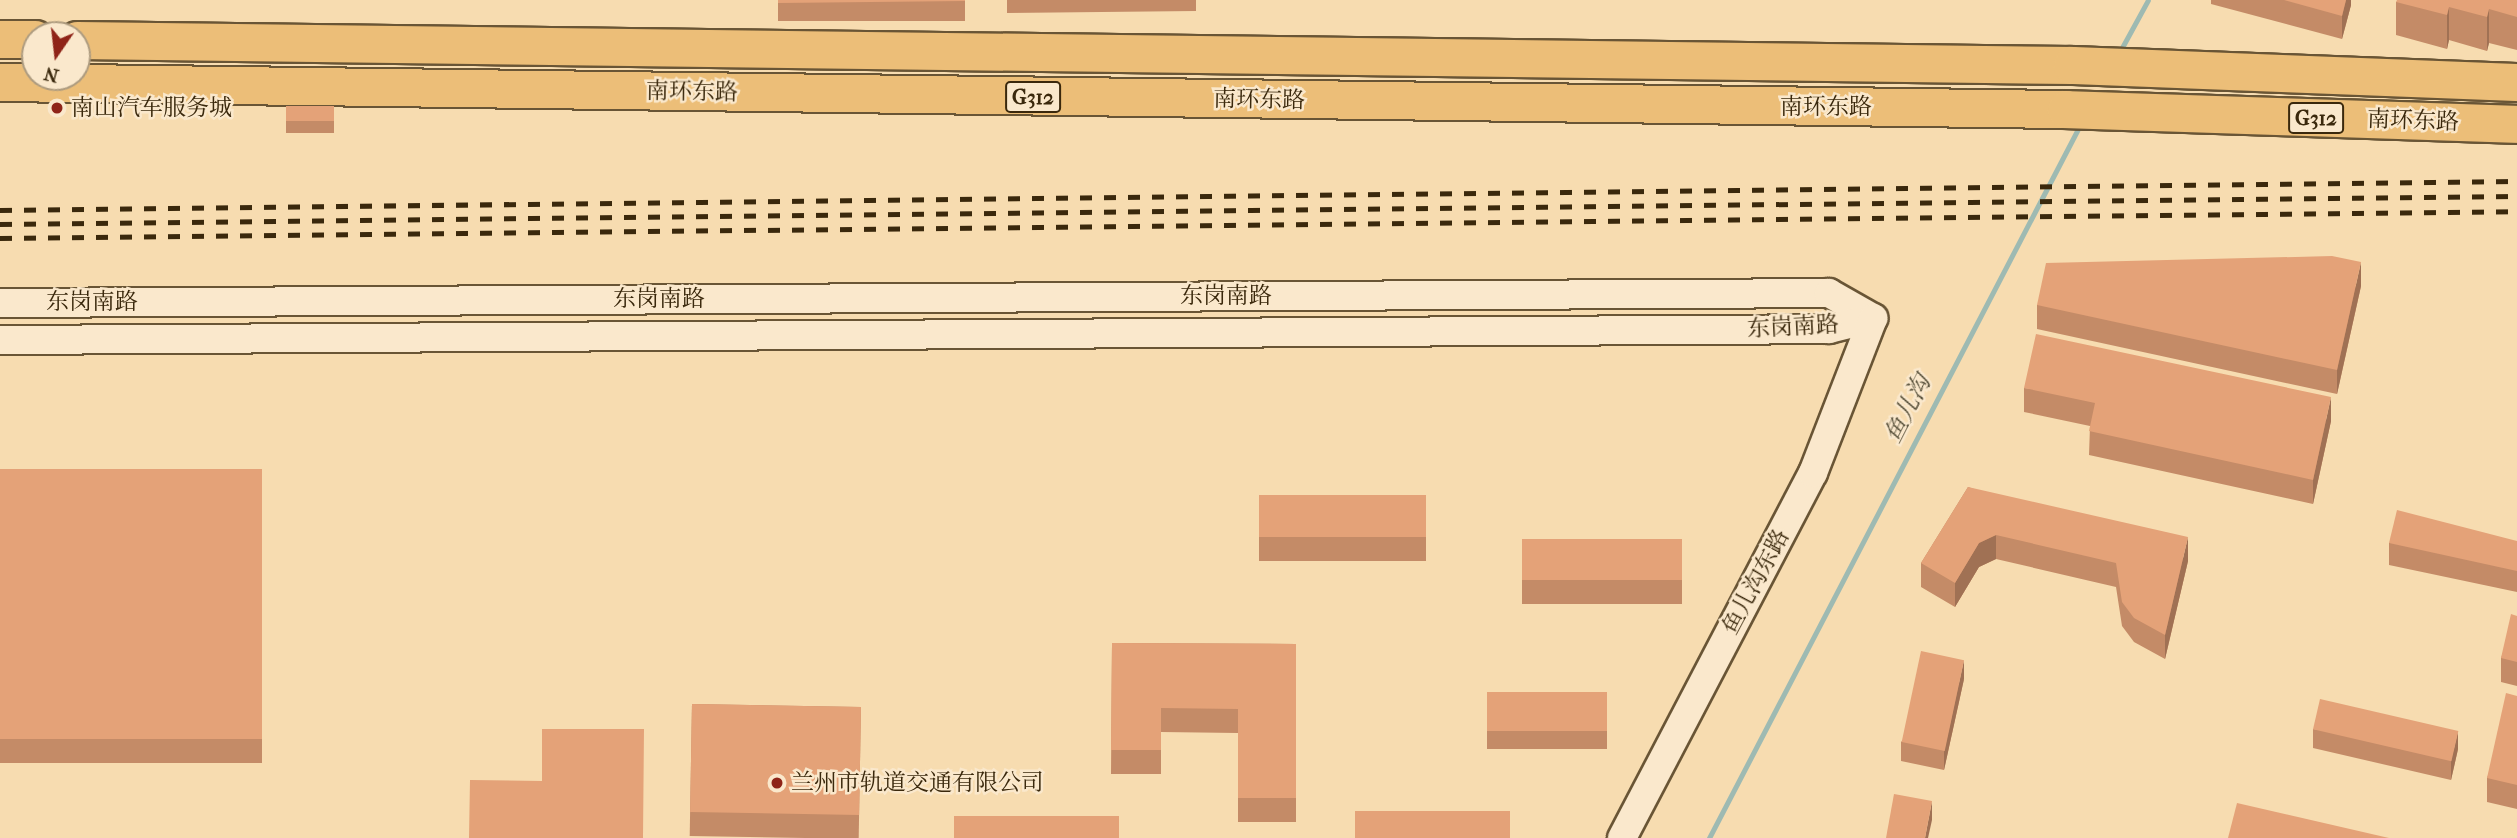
<!DOCTYPE html>
<meta charset="utf-8">
<style>
body{margin:0}
#map{position:relative;width:2517px;height:838px;overflow:hidden;background:#f7dcb0;font-family:"IM FELL French Canon","Noto Serif SC",serif}
div>[style]{position:absolute}
[style*='--x']{left:calc(var(--x)*1px);top:calc(var(--y)*1px);width:calc(var(--w)*1px);rotate:calc(var(--a)*1deg)}
.stream>*{height:5px;margin:-2.5px;padding:0 2.5px;transform-origin:2.5px;border-radius:2.5px;background:#9ebab2}
.roads{filter:drop-shadow(2px 0 #695535) drop-shadow(-2px 0 #695535) drop-shadow(0 2px #695535) drop-shadow(0 -2px #695535)}
.tertiary>*{height:28px;margin:-14px;padding:0 14px;transform-origin:14px;border-radius:14px;background:#fae8cc}
.trunk>*{height:37px;margin:-18.5px;padding:0 18.5px;transform-origin:18.5px;border-radius:18.5px;background:#ecbe78}
.rail>*{height:5px;margin-top:-2.5px;transform-origin:0;background:repeating-linear-gradient(90deg,#3a280c 0 12px,transparent 0 24px)}
.wall>*{inset:0;background:#c48b67;transform-origin:0 0}
.shaded-wall>*{inset:0;background:#a07154}
.building>*{inset:0;background:#e4a278;transform-origin:0 0}
.dots>*{width:19px;height:19px;translate:-50% -50%;box-sizing:border-box;border:4px solid #fae8cc;border-radius:50%}
span{translate:-50% -50%;white-space:nowrap;text-align:center;line-height:1.15;-webkit-text-stroke:5px #fae8cc;paint-order:stroke}
.shield-label span{padding:2px 5px;background:#fae8cc;border:2px solid;border-radius:5px;-webkit-text-stroke-width:0}
.shield-label{font-size:21px;color:#3a280c;font-weight:700}
.street-label{font-size:23px;color:#3a280c}
.poi-label{font-size:23px;color:#3a280c}
.left{translate:0 -50%;text-align:left}
.water-label{font-size:24px;color:#534c36;font-style:italic}
.north{position:absolute;left:21px;top:21px;width:70px;height:70px;box-sizing:border-box;background:#fae8cc;border:2px solid #ad9b7f;border-radius:50%;rotate:194deg;font-size:19px;font-weight:700;line-height:28px;text-align:center;color:#3a280c}
.north::after{content:'';display:block;margin:auto;width:24px;height:32px;background:#8f2418;clip-path:polygon(50% 0,100% 100%,50% 72%,0 100%)}
</style>
<div id="map">
<div class="stream">
<div style="--x:2119;--y:53;--w:60;--a:-61.3"></div>
<div style="--x:1709;--y:838;--w:806;--a:-62.51"></div>
</div>
<div class="roads">
<div class="tertiary">
<div style="--x:0;--y:303;--w:1829;--a:-0.31"></div>
<div style="--x:1829;--y:293;--w:51;--a:29.6"></div>
<div style="--x:0;--y:340;--w:1829;--a:-0.34"></div>
<div style="--x:1829;--y:329;--w:45;--a:-14"></div>
<div style="--x:1622;--y:838;--w:412;--a:-62.4"></div>
<div style="--x:1813;--y:473;--w:166;--a:-68.8"></div>
</div>
<div class="trunk">
<div style="--x:0;--y:39;--w:35;--a:0"></div>
<div style="--x:77;--y:40;--w:1995;--a:0.72"></div>
<div style="--x:2072;--y:65;--w:445;--a:2.2"></div>
<div style="--x:0;--y:82;--w:2066;--a:0.75"></div>
<div style="--x:2066;--y:109;--w:451;--a:1.9"></div>
</div>
</div>
<div class="rail">
<div style="--x:0;--y:210;--w:2517;--a:-0.66"></div>
<div style="--x:0;--y:224;--w:2517;--a:-0.64"></div>
<div style="--x:0;--y:238;--w:2517;--a:-0.61"></div>
</div>
<div class="wall">
<div style="left:778px;top:0;width:187px;height:21px"></div>
<div style="clip-path:polygon(1007px 0,1196px 0,1196px 11px,1007px 13px)"></div>
<div style="clip-path:polygon(2211px 0,2351px 0,2351px 5px,2342px 39px,2211px 4px)"></div>
<div style="clip-path:polygon(2517px 0,2517px 50px,2489px 43px,2487px 51px,2449px 40px,2447px 49px,2396px 35px,2396px 2px)"></div>
<div style="left:286px;top:106px;width:48px;height:27px"></div>
<div style="clip-path:polygon(2361px 286px,2337px 394px,2037px 329px,2037px 305px)"></div>
<div style="clip-path:polygon(2024px 388px,2331px 421px,2313px 504px,2089px 455px,2090px 426px,2024px 412px)"></div>
<div style="left:262px;top:469px;width:294px;height:262px;rotate:90deg"></div>
<div style="clip-path:polygon(1968px 487px,2188px 561px,2165px 659px,2134px 642px,2122px 626px,2116px 587px,1996px 559px,1979px 567px,1955px 607px,1921px 587px,1921px 563px)"></div>
<div style="left:1259px;top:495px;width:167px;height:66px"></div>
<div style="left:1522px;top:539px;width:160px;height:65px"></div>
<div style="clip-path:polygon(2517px 541px,2517px 592px,2389px 565px,2389px 543px)"></div>
<div style="clip-path:polygon(2517px 616px,2517px 686px,2501px 682px,2501px 658px)"></div>
<div style="clip-path:polygon(1112px 643px,1296px 644px,1296px 822px,1238px 822px,1238px 733px,1161px 732px,1161px 774px,1111px 774px)"></div>
<div style="clip-path:polygon(1964px 679px,1944px 770px,1901px 761px,1901px 742px)"></div>
<div style="left:1487px;top:692px;width:120px;height:57px"></div>
<div style="clip-path:polygon(2517px 696px,2517px 809px,2487px 802px,2487px 778px)"></div>
<div style="left:692px;top:704px;width:169px;height:132px;rotate:1deg"></div>
<div style="clip-path:polygon(2313px 729px,2458px 749px,2451px 780px,2313px 748px)"></div>
</div>
<div class="shaded-wall">
<div style="clip-path:polygon(2346px 0,2351px 0,2351px 5px,2342px 39px,2342px 16px)"></div>
<div style="clip-path:polygon(2449px 7px,2449px 40px,2447px 49px,2447px 15px)"></div>
<div style="clip-path:polygon(2489px 9px,2489px 43px,2487px 51px,2487px 17px)"></div>
<div style="clip-path:polygon(2361px 262px,2361px 286px,2337px 394px,2337px 370px)"></div>
<div style="clip-path:polygon(2331px 397px,2331px 421px,2313px 504px,2313px 480px)"></div>
<div style="clip-path:polygon(1996px 535px,1996px 559px,1979px 567px,1955px 607px,1955px 583px,1979px 543px)"></div>
<div style="clip-path:polygon(2188px 537px,2188px 561px,2165px 659px,2165px 635px)"></div>
<div style="clip-path:polygon(1964px 660px,1964px 679px,1944px 770px,1944px 752px)"></div>
<div style="clip-path:polygon(2458px 731px,2458px 749px,2451px 780px,2451px 761px)"></div>
<div style="clip-path:polygon(1932px 801px,1932px 820px,1928px 838px,1925px 838px)"></div>
</div>
<div class="building">
<div style="clip-path:polygon(778px 0,965px 0,965px 1px,778px 3px)"></div>
<div style="clip-path:polygon(2284px 0,2346px 0,2342px 16px)"></div>
<div style="clip-path:polygon(2397px 0,2517px 0,2517px 17px,2489px 9px,2487px 17px,2449px 7px,2447px 15px,2396px 2px)"></div>
<div style="left:286px;top:106px;width:48px;height:15px"></div>
<div style="clip-path:polygon(2332px 256px,2361px 262px,2337px 370px,2037px 305px,2046px 263px)"></div>
<div style="clip-path:polygon(2036px 334px,2331px 397px,2313px 480px,2089px 431px,2095px 403px,2024px 388px)"></div>
<div style="left:262px;top:469px;width:270px;height:262px;rotate:90deg"></div>
<div style="clip-path:polygon(1968px 487px,2188px 537px,2165px 635px,2134px 618px,2122px 602px,2116px 563px,1996px 535px,1979px 543px,1955px 583px,1921px 563px)"></div>
<div style="left:1259px;top:495px;width:167px;height:42px"></div>
<div style="clip-path:polygon(2397px 510px,2517px 541px,2517px 571px,2389px 543px)"></div>
<div style="left:1522px;top:539px;width:160px;height:41px"></div>
<div style="clip-path:polygon(2511px 614px,2517px 616px,2517px 662px,2501px 658px)"></div>
<div style="clip-path:polygon(1112px 643px,1296px 644px,1296px 798px,1238px 798px,1238px 709px,1161px 708px,1161px 750px,1111px 750px)"></div>
<div style="left:1921px;top:651px;width:44px;height:93px;rotate:12deg"></div>
<div style="left:1487px;top:692px;width:120px;height:39px"></div>
<div style="clip-path:polygon(2506px 693px,2517px 696px,2517px 785px,2487px 778px)"></div>
<div style="left:2320px;top:699px;width:142px;height:31px;rotate:13deg"></div>
<div style="left:692px;top:704px;width:169px;height:108px;rotate:1deg"></div>
<div style="clip-path:polygon(542px 729px,644px 729px,643px 838px,469px 838px,470px 780px,542px 781px)"></div>
<div style="clip-path:polygon(1894px 794px,1932px 801px,1925px 838px,1886px 838px)"></div>
<div style="clip-path:polygon(2237px 803px,2389px 838px,2228px 838px)"></div>
<div style="left:1355px;top:811px;width:155px;height:27px"></div>
<div style="left:954px;top:816px;width:165px;height:22px"></div>
</div>
<div class="dots">
<div style="left:57px;top:108px;background:#8f2418"></div>
<div style="left:777px;top:783px;background:#8f2418"></div>
</div>
<div class="shield-label">
<span style="left:1033px;top:97px">G312</span>
<span style="left:2316px;top:118px">G312</span>
</div>
<div class="street-label">
<span style="left:692px;top:92px;rotate:1deg">南环东路</span>
<span style="left:1259px;top:100px;rotate:1deg">南环东路</span>
<span style="left:1826px;top:107px">南环东路</span>
<span style="left:2413px;top:121px;rotate:2deg">南环东路</span>
<span style="left:1226px;top:296px">东岗南路</span>
<span style="left:659px;top:299px">东岗南路</span>
<span style="left:92px;top:302px">东岗南路</span>
<span style="left:1793px;top:327px;rotate:-3deg">东岗南路</span>
<span style="left:1756px;top:582px;rotate:-62deg">鱼儿沟东路</span>
</div>
<div class="poi-label">
<span class="left" style="left:71px;top:108px">南山汽车服务城</span>
<span class="left" style="left:791px;top:783px">兰州市轨道交通有限公司</span>
</div>
<div class="water-label">
<span style="left:1908px;top:409px;rotate:-63deg">鱼儿沟</span>
</div>
<div class="north">N</div>
</div>
